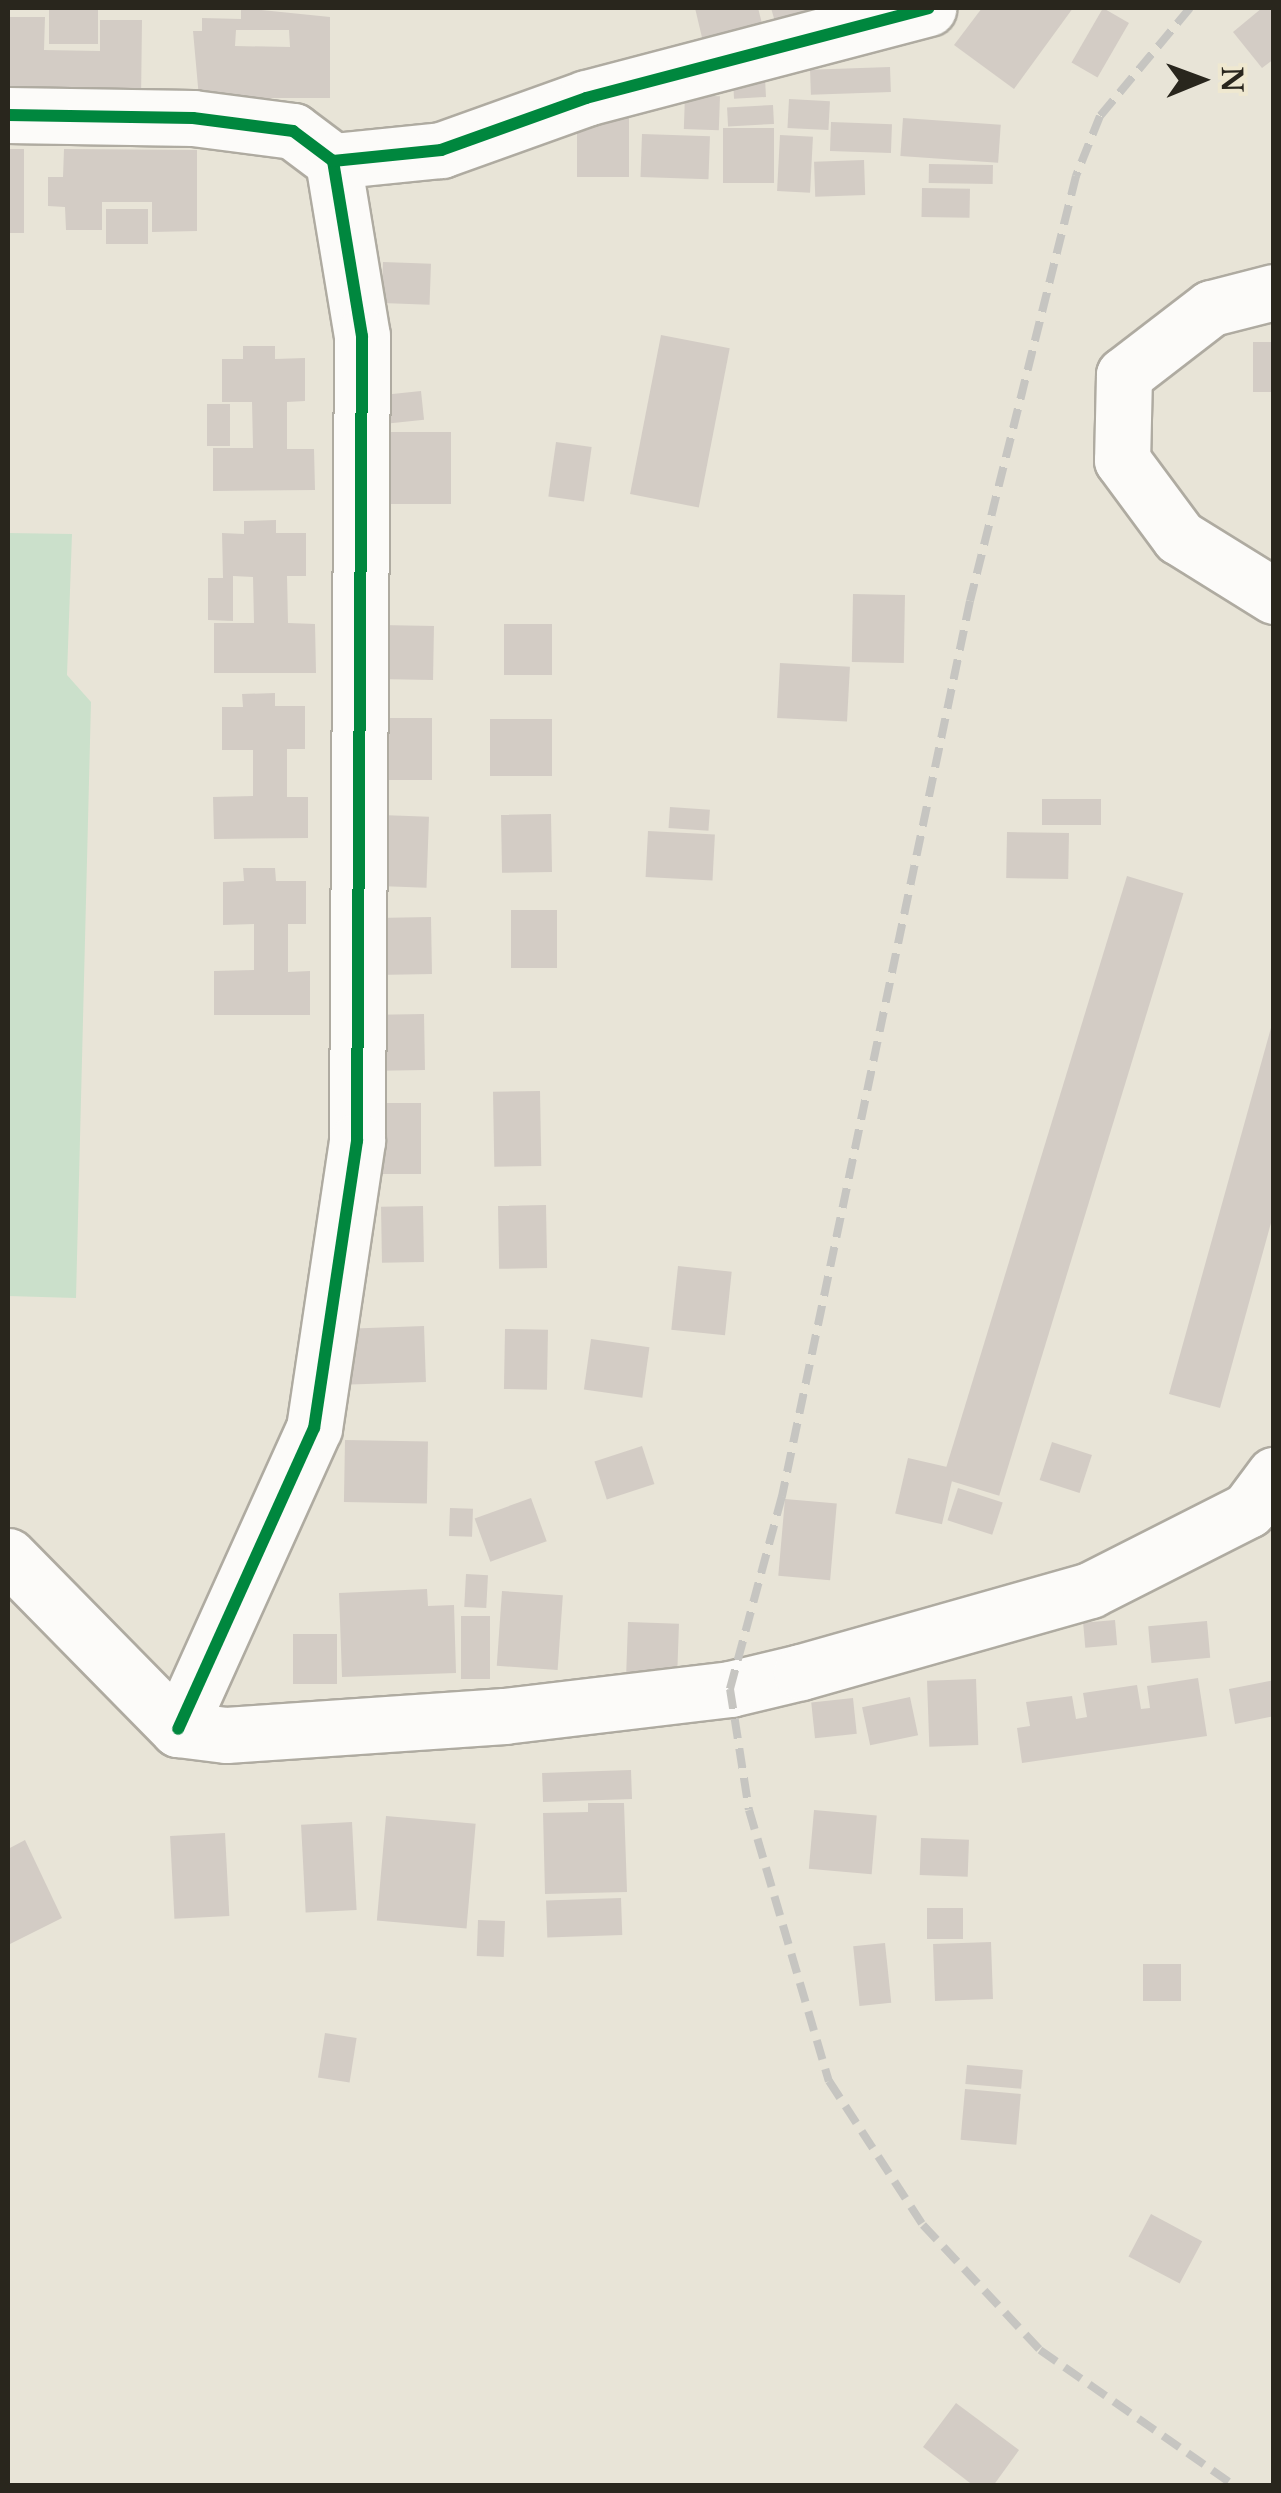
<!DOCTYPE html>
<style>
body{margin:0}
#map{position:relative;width:1281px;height:2493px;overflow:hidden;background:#e8e4d7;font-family:"Libre Baskerville",serif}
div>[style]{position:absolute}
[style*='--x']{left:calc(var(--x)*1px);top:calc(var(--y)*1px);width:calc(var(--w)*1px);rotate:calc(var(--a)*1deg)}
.green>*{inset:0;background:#cbe0cb}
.building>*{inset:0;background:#d3ccc5;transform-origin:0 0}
.roads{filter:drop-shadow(2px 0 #afaba1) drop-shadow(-2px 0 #afaba1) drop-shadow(0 2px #afaba1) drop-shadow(0 -2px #afaba1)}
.minor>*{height:55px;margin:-27.5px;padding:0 27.5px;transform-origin:27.5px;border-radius:27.5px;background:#fcfbf9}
.major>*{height:55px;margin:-27.5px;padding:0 27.5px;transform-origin:27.5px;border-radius:27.5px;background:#fcfbf9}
.rail>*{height:8px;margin-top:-4px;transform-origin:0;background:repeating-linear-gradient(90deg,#c6c5c1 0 20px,transparent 0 30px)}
.cycleway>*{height:12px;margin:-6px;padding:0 6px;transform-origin:6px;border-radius:6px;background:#00873e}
span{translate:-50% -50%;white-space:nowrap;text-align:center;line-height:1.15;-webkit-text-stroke:9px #efe8d0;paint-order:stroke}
.frame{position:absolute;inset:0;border:10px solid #29261d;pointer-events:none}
.north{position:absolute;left:1151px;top:30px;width:100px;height:100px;-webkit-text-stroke:8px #efe8d0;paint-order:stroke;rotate:89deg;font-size:28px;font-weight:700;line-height:40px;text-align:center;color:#29261d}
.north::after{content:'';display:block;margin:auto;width:35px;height:45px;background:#29261d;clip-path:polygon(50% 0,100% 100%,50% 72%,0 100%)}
</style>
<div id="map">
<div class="green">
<div style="clip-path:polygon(8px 533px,72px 534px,67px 675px,91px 702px,76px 1298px,8px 1296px)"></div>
</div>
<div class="building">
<div style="clip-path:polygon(evenodd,241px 8px,330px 17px,330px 98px,199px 98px,193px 31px,202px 31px,202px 18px,241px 19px,241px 8px,236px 30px,289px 30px,290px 47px,235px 46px,236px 30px)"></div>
<div style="clip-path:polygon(695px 8px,758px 8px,764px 31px,704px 46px)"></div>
<div style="clip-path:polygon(771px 8px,836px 8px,778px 32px)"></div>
<div style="clip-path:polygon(982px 8px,1073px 8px,1014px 89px,954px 45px)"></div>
<div style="left:1103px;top:8px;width:30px;height:63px;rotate:30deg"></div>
<div style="clip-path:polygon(1262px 8px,1274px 8px,1274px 59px,1262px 68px,1233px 32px)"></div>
<div style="left:98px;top:10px;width:34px;height:49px;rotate:90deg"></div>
<div style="clip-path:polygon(9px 17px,45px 17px,44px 50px,100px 51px,100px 20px,142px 20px,141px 101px,9px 100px)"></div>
<div style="left:890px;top:67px;width:25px;height:80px;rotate:88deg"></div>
<div style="left:765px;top:78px;width:19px;height:32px;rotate:87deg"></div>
<div style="left:685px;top:95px;width:35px;height:34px;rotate:2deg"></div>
<div style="left:789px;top:99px;width:41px;height:29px;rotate:3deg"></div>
<div style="left:773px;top:105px;width:19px;height:46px;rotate:87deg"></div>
<div style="left:577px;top:116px;width:52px;height:61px"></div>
<div style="left:903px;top:118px;width:98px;height:38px;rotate:4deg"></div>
<div style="left:831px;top:122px;width:61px;height:29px;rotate:2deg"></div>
<div style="left:723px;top:128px;width:51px;height:55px"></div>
<div style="left:642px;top:134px;width:68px;height:43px;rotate:2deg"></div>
<div style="left:780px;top:135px;width:33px;height:56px;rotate:3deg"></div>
<div style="left:8px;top:149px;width:16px;height:84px"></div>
<div style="clip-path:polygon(64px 149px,197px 150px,197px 231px,152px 232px,152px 202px,102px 202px,102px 230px,66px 230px,65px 207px,48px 206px,48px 177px,63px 177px)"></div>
<div style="left:864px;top:160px;width:35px;height:50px;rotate:88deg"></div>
<div style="left:929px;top:164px;width:64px;height:19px;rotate:1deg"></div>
<div style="left:922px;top:188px;width:48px;height:29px;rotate:1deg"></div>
<div style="left:148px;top:209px;width:35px;height:42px;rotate:90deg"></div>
<div style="left:383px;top:262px;width:48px;height:41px;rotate:2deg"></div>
<div style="left:661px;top:335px;width:70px;height:162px;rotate:11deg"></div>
<div style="left:1274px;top:342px;width:50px;height:21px;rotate:90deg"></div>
<div style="clip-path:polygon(243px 346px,275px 346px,275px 359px,305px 358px,305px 401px,287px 402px,287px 449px,314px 449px,315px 490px,213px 491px,213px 448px,253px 448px,252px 402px,222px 402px,222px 359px,243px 359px)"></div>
<div style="left:421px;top:391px;width:29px;height:48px;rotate:84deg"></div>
<div style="left:207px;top:404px;width:23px;height:42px"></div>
<div style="left:387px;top:432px;width:64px;height:72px"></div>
<div style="left:556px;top:442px;width:36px;height:55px;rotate:8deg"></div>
<div style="clip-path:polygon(276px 520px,276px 533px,306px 533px,306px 576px,287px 576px,288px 623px,315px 624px,316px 673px,214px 673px,214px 623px,254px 623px,253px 577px,233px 576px,233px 621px,208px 620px,208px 578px,223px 578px,222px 533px,244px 534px,244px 521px)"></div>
<div style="left:853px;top:594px;width:52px;height:68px;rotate:1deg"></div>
<div style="left:504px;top:624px;width:48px;height:51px"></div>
<div style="left:380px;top:625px;width:54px;height:54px;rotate:1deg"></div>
<div style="left:780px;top:663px;width:70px;height:55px;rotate:3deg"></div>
<div style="clip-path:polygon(275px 693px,275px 706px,305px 706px,305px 749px,287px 749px,287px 797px,308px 797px,308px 838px,214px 839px,213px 797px,253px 796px,253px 750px,222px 750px,222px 707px,243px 707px,242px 694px)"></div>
<div style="left:376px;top:718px;width:56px;height:62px"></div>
<div style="left:552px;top:719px;width:57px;height:62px;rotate:90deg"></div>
<div style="left:1101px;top:799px;width:26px;height:59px;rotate:90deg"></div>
<div style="left:670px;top:807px;width:40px;height:21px;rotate:4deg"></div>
<div style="left:551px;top:814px;width:58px;height:50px;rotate:89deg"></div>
<div style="left:381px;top:815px;width:48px;height:71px;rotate:2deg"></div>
<div style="left:648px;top:831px;width:67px;height:46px;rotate:3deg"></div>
<div style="left:1007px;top:832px;width:62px;height:46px;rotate:1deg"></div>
<div style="clip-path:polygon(243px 868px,275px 868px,276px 881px,306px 881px,306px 924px,288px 924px,288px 972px,310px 971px,310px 1015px,214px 1015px,214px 971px,254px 970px,254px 924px,223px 925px,223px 882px,244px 881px)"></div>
<div style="left:1127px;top:876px;width:59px;height:630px;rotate:17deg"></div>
<div style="left:511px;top:910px;width:46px;height:58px"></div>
<div style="left:431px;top:917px;width:57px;height:55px;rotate:89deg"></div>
<div style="left:424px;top:1014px;width:56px;height:45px;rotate:89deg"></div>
<div style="clip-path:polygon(1274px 1017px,1274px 1212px,1220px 1408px,1169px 1394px)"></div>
<div style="left:540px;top:1091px;width:75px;height:47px;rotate:89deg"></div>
<div style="left:375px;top:1103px;width:46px;height:71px"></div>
<div style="left:546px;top:1205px;width:63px;height:48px;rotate:89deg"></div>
<div style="left:423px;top:1206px;width:56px;height:42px;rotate:89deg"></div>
<div style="left:678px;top:1266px;width:54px;height:64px;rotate:6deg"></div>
<div style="left:424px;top:1326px;width:56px;height:83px;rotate:88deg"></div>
<div style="left:505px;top:1329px;width:43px;height:60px;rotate:1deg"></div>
<div style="left:591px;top:1339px;width:59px;height:51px;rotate:8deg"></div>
<div style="left:345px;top:1440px;width:83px;height:62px;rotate:1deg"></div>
<div style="left:1052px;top:1442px;width:42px;height:40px;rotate:18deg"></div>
<div style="left:642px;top:1446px;width:40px;height:50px;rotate:72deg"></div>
<div style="left:908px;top:1458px;width:48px;height:57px;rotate:13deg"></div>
<div style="left:958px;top:1488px;width:47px;height:34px;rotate:18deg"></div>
<div style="left:531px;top:1498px;width:46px;height:60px;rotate:70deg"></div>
<div style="left:785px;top:1499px;width:52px;height:77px;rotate:5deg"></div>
<div style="left:450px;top:1508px;width:23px;height:28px;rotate:2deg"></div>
<div style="left:466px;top:1574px;width:22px;height:33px;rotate:3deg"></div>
<div style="clip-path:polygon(427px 1589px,428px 1606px,454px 1605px,456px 1673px,342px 1677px,339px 1593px)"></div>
<div style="left:502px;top:1591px;width:61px;height:75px;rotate:4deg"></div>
<div style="left:490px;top:1616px;width:63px;height:29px;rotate:90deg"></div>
<div style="left:1115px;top:1620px;width:25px;height:32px;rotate:85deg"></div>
<div style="left:1207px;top:1621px;width:37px;height:59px;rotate:85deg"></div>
<div style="left:628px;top:1622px;width:51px;height:62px;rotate:2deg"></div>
<div style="left:293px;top:1634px;width:44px;height:50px"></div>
<div style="clip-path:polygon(1198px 1678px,1207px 1736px,1022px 1763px,1017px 1728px,1030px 1726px,1026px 1702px,1072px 1696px,1076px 1719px,1087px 1717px,1083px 1693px,1137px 1685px,1141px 1709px,1150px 1708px,1147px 1686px)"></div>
<div style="left:976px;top:1679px;width:66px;height:49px;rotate:88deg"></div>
<div style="clip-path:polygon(1274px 1680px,1274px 1716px,1235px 1724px,1229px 1689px)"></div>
<div style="left:910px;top:1697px;width:39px;height:49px;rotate:78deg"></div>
<div style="left:853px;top:1698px;width:36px;height:42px;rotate:84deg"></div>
<div style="left:631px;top:1770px;width:29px;height:89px;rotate:88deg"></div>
<div style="clip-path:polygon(588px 1803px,624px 1803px,627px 1892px,545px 1894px,543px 1813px,588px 1812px)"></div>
<div style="left:814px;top:1810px;width:63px;height:59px;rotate:5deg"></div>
<div style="left:386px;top:1816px;width:90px;height:105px;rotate:5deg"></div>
<div style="left:352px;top:1822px;width:88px;height:51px;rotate:87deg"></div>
<div style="left:225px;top:1833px;width:83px;height:55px;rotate:87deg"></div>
<div style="left:921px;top:1838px;width:48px;height:37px;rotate:2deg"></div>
<div style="clip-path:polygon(25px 1840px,62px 1918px,8px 1945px,8px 1849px)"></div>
<div style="left:621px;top:1898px;width:37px;height:75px;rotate:88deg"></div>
<div style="left:927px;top:1908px;width:36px;height:31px"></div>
<div style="left:478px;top:1920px;width:27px;height:36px;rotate:2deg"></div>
<div style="left:991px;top:1942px;width:57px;height:58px;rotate:88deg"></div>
<div style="left:885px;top:1943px;width:60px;height:32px;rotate:84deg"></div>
<div style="left:1143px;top:1964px;width:38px;height:37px"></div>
<div style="left:325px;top:2033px;width:32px;height:45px;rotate:9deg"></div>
<div style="left:967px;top:2065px;width:56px;height:19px;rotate:5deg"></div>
<div style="left:965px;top:2089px;width:56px;height:51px;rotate:5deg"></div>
<div style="left:1151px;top:2214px;width:58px;height:48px;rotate:28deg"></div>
<div style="clip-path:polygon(956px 2403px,1019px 2450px,993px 2486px,974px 2486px,923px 2447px)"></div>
</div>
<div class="roads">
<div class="minor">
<div style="--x:8;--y:115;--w:185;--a:0.9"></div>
<div style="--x:193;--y:118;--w:101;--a:7.4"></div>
<div style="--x:293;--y:131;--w:50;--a:36.9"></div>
<div style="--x:333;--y:161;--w:177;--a:80.6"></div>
<div style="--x:362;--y:336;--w:805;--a:90.36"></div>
<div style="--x:357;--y:1141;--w:290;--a:98.5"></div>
<div style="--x:314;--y:1428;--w:330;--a:114.3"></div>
<div style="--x:333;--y:161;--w:109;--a:-5.8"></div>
<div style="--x:441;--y:150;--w:154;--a:-19.7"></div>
<div style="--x:586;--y:98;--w:354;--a:-14.7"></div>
</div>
<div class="major">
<div style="--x:1274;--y:292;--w:65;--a:165.7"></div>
<div style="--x:1211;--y:308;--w:110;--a:142.4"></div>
<div style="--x:1124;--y:375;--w:85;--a:91.3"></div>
<div style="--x:1122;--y:460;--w:96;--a:53.5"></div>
<div style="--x:1179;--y:537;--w:112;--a:31.8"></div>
<div style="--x:8;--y:1556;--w:243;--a:45.5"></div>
<div style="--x:178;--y:1729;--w:48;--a:7.1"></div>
<div style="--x:226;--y:1735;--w:279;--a:-3.9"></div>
<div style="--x:504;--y:1716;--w:228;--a:-6.8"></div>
<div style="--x:730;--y:1689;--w:73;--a:-13.5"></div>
<div style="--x:801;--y:1672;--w:300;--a:-15.8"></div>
<div style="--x:1090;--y:1590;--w:177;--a:-26.9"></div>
<div style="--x:1248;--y:1510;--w:44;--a:-53.4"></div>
</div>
</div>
<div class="rail">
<div style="--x:1190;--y:8;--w:141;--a:129.8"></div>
<div style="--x:1100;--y:116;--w:65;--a:111.8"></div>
<div style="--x:1076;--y:176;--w:438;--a:104"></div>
<div style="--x:970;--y:601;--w:915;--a:101.86"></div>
<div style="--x:782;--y:1496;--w:200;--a:105.1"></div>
<div style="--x:730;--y:1689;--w:122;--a:81.1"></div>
<div style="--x:749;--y:1810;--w:283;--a:73.6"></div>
<div style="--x:829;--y:2081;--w:172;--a:56.9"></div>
<div style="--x:923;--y:2225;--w:171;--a:46.9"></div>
<div style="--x:1040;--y:2350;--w:238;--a:34.9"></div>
</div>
<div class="cycleway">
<div style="--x:8;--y:115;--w:185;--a:0.9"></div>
<div style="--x:193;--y:118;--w:101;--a:7.4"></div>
<div style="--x:293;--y:131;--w:50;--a:36.9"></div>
<div style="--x:333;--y:161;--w:177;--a:80.6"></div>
<div style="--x:362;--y:336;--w:805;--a:90.36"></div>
<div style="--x:357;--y:1141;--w:290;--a:98.5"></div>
<div style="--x:314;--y:1428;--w:330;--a:114.3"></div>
<div style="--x:333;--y:161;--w:109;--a:-5.8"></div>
<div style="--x:441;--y:150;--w:154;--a:-19.7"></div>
<div style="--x:586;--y:98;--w:354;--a:-14.7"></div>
</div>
<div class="frame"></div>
<div class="north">N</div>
</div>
